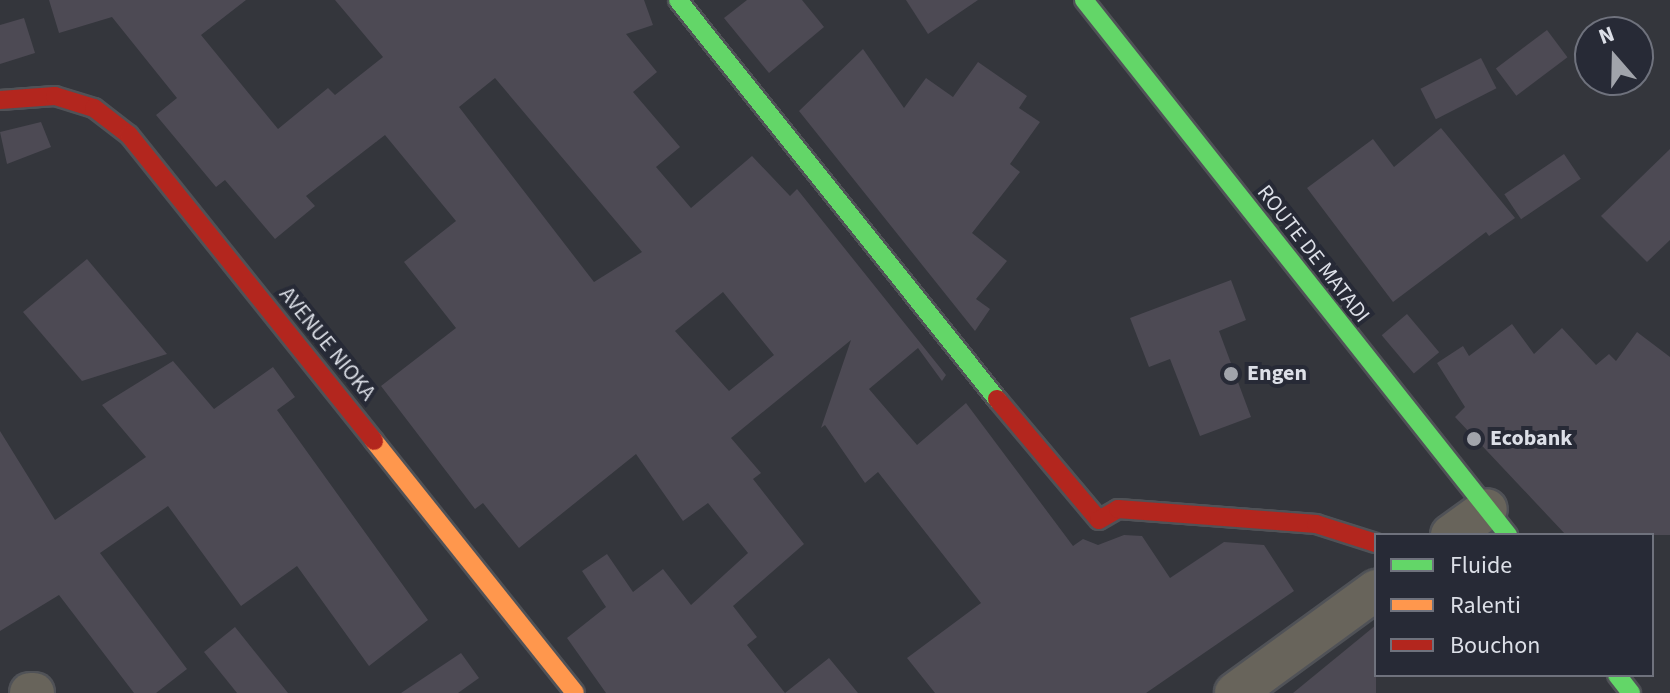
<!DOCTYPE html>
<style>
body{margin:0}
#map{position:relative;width:1670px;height:693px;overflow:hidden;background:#34363c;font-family:"Source Sans 3",sans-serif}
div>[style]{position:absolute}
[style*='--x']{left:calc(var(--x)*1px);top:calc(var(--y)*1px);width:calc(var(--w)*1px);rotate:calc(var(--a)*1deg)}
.building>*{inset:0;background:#4d4a54;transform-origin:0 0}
.roads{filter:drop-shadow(2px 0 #505257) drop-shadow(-2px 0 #505257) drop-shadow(0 2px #505257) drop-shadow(0 -2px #505257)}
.street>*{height:40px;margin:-20px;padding:0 20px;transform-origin:20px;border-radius:20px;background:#68645b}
.fast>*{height:18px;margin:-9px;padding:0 9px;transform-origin:9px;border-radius:9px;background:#63d668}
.slow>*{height:18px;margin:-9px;padding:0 9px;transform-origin:9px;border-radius:9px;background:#ff974d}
.jam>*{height:18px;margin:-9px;padding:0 9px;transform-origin:9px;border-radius:9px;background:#b3261e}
.dots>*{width:22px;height:22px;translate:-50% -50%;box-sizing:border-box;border:4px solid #272a36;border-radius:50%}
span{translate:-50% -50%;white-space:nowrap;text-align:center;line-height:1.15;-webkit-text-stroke:8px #272a36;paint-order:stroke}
.street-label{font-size:22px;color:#dcdfe7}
.poi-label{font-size:22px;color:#dcdfe7;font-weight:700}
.left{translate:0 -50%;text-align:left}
.legend{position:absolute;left:1374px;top:533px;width:280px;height:144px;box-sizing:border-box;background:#272a36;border:2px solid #6f727d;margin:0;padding:10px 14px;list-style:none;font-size:24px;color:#dcdfe7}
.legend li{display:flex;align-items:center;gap:16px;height:40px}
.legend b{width:40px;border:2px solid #6f727d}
.north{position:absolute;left:1574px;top:16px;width:80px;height:80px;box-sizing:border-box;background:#272a36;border:2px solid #6f727d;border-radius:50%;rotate:340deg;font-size:22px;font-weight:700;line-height:32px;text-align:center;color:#dcdfe7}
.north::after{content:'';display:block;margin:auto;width:28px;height:36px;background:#a1a4ab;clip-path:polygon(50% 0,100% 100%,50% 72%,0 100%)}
</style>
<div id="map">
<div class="building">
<div style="clip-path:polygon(evenodd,49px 0,246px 0,201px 35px,278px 129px,328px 88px,335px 95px,383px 57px,335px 0,644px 0,653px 25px,626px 34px,657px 72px,633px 92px,680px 147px,656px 167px,691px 208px,752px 156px,790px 196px,797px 189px,946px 375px,942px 381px,918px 348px,869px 389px,917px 445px,966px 403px,1073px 546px,1083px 539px,1098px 545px,1124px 535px,1142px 536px,1170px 578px,1224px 542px,1264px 545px,1294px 591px,1146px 693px,935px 693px,907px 658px,981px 603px,878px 472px,865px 483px,825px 425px,821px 428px,851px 340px,731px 438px,761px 473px,753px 479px,804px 544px,733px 606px,757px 637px,747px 645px,785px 693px,829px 658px,858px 693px,606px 693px,567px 638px,606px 607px,582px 571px,607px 554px,633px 592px,663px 569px,691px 605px,748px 553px,708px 503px,683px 521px,636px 454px,519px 548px,483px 503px,475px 509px,381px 386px,456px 328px,404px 262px,456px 221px,385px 135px,306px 196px,315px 206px,275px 239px,225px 180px,216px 187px,156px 115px,177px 98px,112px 17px,59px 33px,49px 0,495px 78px,642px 252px,594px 282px,459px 107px,495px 78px,49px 0,723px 292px,774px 355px,729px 391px,675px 331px,723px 292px)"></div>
<div style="clip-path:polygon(747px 0,802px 0,824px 27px,769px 73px,724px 18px)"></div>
<div style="clip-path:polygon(906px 0,978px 0,928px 34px)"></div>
<div style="clip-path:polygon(24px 18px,35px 53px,0 64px,0 25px)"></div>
<div style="left:1547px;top:30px;width:34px;height:64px;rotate:53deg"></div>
<div style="clip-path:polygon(863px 49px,904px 108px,926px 78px,953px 97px,978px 62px,1027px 96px,1019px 108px,1040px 122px,1010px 164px,1020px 172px,972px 233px,1007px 261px,976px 299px,990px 309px,975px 331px,799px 111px)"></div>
<div style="left:1481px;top:58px;width:34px;height:68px;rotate:63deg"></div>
<div style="clip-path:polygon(41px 122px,51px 147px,7px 164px,0 132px)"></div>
<div style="clip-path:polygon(1441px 128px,1515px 218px,1489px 236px,1486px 232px,1393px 302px,1307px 188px,1373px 139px,1394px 167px)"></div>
<div style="clip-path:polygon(1670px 149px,1670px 240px,1647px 262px,1601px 216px)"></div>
<div style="left:1564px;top:154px;width:30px;height:72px;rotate:56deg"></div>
<div style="clip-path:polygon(87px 259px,167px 354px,82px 381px,23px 312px)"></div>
<div style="clip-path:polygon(1231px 280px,1246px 320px,1219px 331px,1251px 417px,1200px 436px,1170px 359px,1149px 367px,1130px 318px)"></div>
<div style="left:1407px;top:314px;width:50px;height:33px;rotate:50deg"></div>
<div style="clip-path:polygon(1512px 324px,1534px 354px,1562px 328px,1596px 365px,1609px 354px,1616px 361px,1637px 332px,1670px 357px,1670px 535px,1566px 535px,1455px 417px,1465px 407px,1437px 363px,1463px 346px,1469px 356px)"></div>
<div style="clip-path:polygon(173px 361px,214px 409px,273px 367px,295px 397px,277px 410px,428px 620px,369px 666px,297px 566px,241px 606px,168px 506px,100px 553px,187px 669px,156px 693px,134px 693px,59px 595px,0 631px,0 431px,55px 520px,146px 457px,102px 405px)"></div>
<div style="clip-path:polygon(1376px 625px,1376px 693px,1293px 693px)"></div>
<div style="clip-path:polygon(235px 627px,288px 693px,237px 693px,204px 652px)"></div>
<div style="clip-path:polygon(461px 653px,479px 678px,458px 693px,401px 693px)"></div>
</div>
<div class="roads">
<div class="street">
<div style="--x:1451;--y:535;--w:44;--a:-35.8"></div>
<div style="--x:30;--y:693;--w:4;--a:0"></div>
<div style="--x:1235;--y:693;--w:175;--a:-36.1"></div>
</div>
<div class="fast">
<div style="--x:678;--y:0;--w:511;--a:51.36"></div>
<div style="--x:1084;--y:0;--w:683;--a:51.6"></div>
<div style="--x:1617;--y:675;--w:23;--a:52"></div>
</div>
<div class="slow">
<div style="--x:374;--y:441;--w:322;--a:51.4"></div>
</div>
<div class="jam">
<div style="--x:0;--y:100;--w:55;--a:-4.2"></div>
<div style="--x:55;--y:96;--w:41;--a:17.1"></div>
<div style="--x:94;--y:108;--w:44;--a:37.6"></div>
<div style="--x:129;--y:135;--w:392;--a:51.3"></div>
<div style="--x:997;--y:399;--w:158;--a:49.9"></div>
<div style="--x:1099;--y:520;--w:22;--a:-30"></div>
<div style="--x:1118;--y:509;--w:199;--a:4.3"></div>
<div style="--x:1316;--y:524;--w:63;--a:17.6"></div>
</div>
</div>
<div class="dots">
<div style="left:1231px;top:374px;background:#a1a4ab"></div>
<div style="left:1474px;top:439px;background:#a1a4ab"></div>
</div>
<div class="street-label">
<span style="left:1313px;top:254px;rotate:52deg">ROUTE DE MATADI</span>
<span style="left:327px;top:344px;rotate:51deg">AVENUE NIOKA</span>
</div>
<div class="poi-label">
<span class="left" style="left:1247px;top:374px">Engen</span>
<span class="left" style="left:1490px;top:439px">Ecobank</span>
</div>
<ul class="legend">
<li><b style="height:10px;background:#63d668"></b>Fluide</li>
<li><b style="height:10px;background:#ff974d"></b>Ralenti</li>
<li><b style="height:10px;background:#b3261e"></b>Bouchon</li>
</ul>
<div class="north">N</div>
</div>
